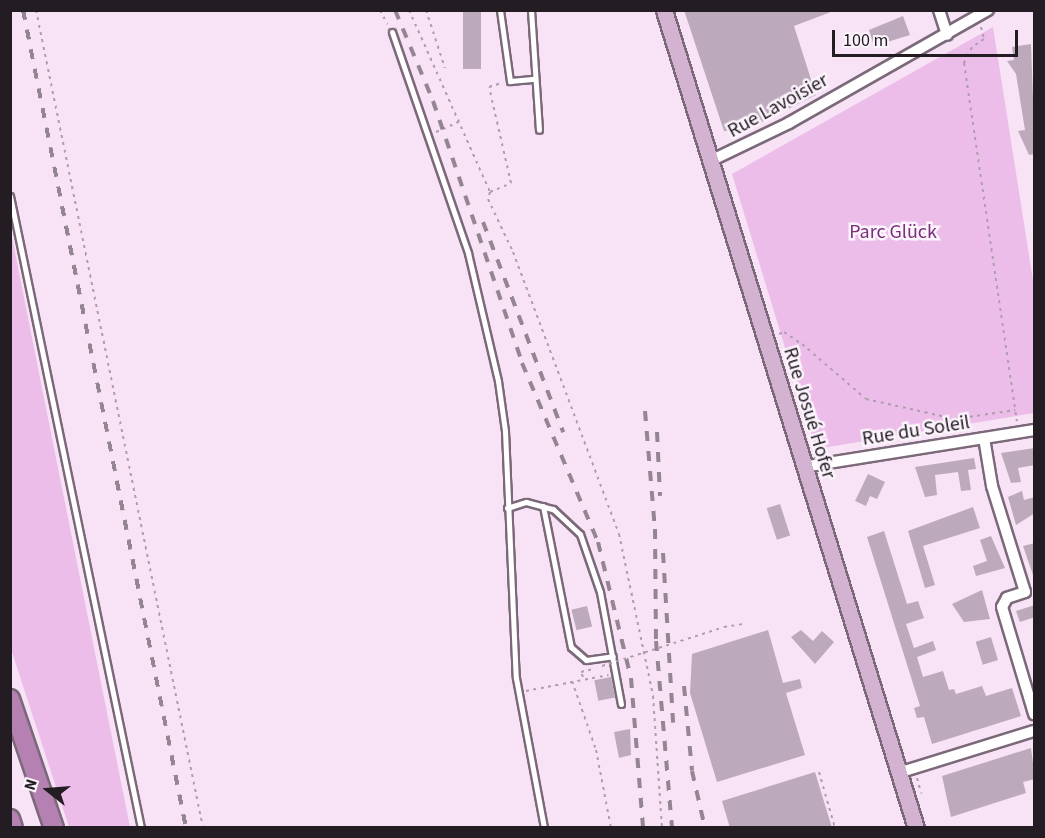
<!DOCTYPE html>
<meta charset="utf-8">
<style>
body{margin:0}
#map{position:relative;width:1045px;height:838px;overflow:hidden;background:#f7e3f5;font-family:"Source Sans 3",sans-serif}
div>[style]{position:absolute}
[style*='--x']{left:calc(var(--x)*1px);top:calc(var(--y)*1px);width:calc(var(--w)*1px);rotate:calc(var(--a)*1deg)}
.green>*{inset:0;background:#edbdea}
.building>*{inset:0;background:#bca9bb;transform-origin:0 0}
.path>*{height:2px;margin-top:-1px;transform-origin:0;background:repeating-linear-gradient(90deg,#ae9eac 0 3px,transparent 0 7.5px)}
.roads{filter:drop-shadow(2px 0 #7b6979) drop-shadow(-2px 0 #7b6979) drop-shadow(0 2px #7b6979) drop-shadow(0 -2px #7b6979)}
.service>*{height:5px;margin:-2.5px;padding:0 2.5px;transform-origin:2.5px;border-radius:2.5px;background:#fff}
.minor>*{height:10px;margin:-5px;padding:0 5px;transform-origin:5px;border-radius:5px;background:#fff}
.primary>*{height:15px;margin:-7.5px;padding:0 7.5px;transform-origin:7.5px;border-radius:7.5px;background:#d3b3d1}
.motorway>*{height:18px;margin:-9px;padding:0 9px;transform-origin:9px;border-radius:9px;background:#b581b2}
.rail>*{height:4px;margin-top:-2px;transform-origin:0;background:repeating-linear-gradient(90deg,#938592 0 10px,transparent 0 20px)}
.path-bridge>*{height:2px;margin-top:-1px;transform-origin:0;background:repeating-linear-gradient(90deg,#ae9eac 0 3px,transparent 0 7.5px)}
span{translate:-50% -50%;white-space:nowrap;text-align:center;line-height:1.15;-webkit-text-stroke:5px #fcf4fc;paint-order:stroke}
.street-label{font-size:20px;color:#231c22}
.park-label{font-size:20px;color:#7a2f78}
.frame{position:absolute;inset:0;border:12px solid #231c22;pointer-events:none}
.north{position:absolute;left:18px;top:760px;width:60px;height:60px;-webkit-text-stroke:4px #fcf4fc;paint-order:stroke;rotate:287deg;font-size:16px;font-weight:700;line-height:24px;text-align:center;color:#231c22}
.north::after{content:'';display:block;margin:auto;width:21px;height:27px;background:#231c22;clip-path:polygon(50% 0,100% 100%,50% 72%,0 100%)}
.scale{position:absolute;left:832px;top:30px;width:186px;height:27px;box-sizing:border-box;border:3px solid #231c22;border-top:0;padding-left:8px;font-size:18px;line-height:21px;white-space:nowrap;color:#231c22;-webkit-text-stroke:4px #fcf4fc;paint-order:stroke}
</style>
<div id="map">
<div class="green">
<div style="clip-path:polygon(993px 27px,1034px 287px,1034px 413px,816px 449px,732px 174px)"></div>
<div style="clip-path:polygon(11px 232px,50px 428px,130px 827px,69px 827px,11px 649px)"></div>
</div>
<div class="building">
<div style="left:463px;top:10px;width:18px;height:59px"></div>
<div style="clip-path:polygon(684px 10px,836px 10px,794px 26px,816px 95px,744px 131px,724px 131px)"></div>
<div style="clip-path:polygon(903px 16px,910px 35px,874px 46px,869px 30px)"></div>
<div style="clip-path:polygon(1031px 44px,1035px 154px,1029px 155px,1018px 131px,1025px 130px,1016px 74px,1007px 61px,1014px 60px,1012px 47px)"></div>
<div style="clip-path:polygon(1035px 448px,1035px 465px,1018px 468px,1021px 482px,1011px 483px,1001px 453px)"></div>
<div style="clip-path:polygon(974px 458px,976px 469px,968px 470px,971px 490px,961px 491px,958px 472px,935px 475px,937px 495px,925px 497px,915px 467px)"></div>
<div style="clip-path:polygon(868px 474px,885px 482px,877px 499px,870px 496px,866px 506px,855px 501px)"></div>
<div style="clip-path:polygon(1022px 491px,1024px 500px,1035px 497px,1035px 513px,1016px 525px,1008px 497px)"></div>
<div style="left:780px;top:504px;width:33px;height:14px;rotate:72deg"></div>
<div style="clip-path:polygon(973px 507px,980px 528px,923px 546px,935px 585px,925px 588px,908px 531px)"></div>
<div style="clip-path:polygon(884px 531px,907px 604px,918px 601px,924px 618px,906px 624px,914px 648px,933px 641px,936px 650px,917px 657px,923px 677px,943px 671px,949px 690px,954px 689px,956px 694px,982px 686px,986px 696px,1012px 688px,1021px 716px,932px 744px,924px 717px,917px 718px,914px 708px,920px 706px,867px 537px)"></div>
<div style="clip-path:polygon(991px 536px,1005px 568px,976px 576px,973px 566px,987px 561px,980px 540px)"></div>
<div style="clip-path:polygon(1035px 543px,1035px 575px,1033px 575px,1023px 546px)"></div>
<div style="clip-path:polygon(982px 590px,990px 619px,964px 622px,952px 604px)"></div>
<div style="clip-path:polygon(1035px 605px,1035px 617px,1020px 622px,1016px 611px)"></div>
<div style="left:587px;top:606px;width:21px;height:16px;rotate:76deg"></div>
<div style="clip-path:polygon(768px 630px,783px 683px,800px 679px,802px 688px,786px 693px,805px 755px,717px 782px,690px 693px,692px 654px)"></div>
<div style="clip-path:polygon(801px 630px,813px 641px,822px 631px,834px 642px,815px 664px,791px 637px)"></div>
<div style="left:991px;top:637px;width:24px;height:16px;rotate:73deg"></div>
<div style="left:611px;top:677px;width:21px;height:17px;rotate:79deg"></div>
<div style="clip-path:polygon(630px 729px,631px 755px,619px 758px,614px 732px)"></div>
<div style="clip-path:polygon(1031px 748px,1035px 779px,1023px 782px,1026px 793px,951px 817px,942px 776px)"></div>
<div style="clip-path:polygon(815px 772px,832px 828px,730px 828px,722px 801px)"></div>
</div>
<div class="path">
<div style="--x:36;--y:10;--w:835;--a:78.46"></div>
<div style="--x:380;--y:10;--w:16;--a:63"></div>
<div style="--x:409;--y:10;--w:199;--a:66"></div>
<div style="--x:490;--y:192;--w:23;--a:-23"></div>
<div style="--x:511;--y:183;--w:98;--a:-102.9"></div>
<div style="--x:489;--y:87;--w:13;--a:-18"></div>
<div style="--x:426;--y:10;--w:61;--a:71.9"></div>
<div style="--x:981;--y:27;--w:12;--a:76"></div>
<div style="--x:984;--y:39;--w:14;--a:146"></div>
<div style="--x:972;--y:47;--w:18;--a:117"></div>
<div style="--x:964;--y:63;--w:362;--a:81.6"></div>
<div style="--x:436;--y:132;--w:24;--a:-24"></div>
<div style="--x:490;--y:192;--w:7;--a:106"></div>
<div style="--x:488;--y:199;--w:59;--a:64.7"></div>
<div style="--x:513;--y:252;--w:301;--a:69.4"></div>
<div style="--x:619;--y:534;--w:166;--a:78.1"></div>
<div style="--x:653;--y:696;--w:132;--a:86.1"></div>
<div style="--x:779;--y:334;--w:5;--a:-22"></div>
<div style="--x:784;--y:332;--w:22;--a:34"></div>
<div style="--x:802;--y:344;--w:84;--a:40.7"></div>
<div style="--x:866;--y:399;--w:91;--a:12.7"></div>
<div style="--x:955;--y:419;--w:61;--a:-8.5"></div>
<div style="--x:724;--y:627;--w:20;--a:-9"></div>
<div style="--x:583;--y:677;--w:5;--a:-112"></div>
<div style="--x:581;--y:672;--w:13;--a:-13"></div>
<div style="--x:572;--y:681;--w:73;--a:70.8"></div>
<div style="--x:596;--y:750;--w:79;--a:79.1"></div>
<div style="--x:526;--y:691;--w:84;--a:-11"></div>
<div style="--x:819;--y:772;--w:58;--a:74.1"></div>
<div style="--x:917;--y:778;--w:16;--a:75"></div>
</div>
<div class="roads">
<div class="service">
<div style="--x:500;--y:10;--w:72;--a:82"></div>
<div style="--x:510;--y:81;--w:25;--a:-5"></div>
<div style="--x:531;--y:10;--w:120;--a:86.2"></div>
<div style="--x:392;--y:32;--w:234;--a:71"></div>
<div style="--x:468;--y:253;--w:131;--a:76.8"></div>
<div style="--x:498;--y:381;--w:50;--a:82"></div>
<div style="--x:505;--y:431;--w:247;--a:87.5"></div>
<div style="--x:516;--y:678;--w:153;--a:79.4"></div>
<div style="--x:10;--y:196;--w:645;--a:78.29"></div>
<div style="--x:543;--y:506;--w:144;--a:78.8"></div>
<div style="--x:571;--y:647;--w:20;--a:41"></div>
<div style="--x:586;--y:660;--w:27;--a:-8"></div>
<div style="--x:507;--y:508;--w:20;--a:-18"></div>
<div style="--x:526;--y:502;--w:28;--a:15"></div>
<div style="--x:553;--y:509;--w:37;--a:43"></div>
<div style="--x:580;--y:534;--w:61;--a:71"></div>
<div style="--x:600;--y:592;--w:114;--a:79.4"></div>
</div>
<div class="minor">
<div style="--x:939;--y:10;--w:26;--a:72"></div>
<div style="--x:710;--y:161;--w:88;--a:-25.7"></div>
<div style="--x:789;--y:123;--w:229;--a:-29.6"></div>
<div style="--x:984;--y:438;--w:49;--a:80.5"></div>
<div style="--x:992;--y:486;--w:111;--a:72.7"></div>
<div style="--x:1025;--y:592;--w:19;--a:162"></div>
<div style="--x:1007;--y:598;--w:10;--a:119"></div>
<div style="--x:1002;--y:607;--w:112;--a:73.3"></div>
<div style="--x:803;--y:467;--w:234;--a:-9.1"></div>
<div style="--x:898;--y:773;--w:142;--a:-17.2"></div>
</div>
<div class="primary">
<div style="--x:664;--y:10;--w:856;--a:72.88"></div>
</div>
<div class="motorway">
<div style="--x:10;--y:699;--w:136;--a:71.2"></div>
<div style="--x:10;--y:819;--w:9;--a:72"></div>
</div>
</div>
<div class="rail">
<div style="--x:23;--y:10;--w:834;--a:78.73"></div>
<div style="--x:395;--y:10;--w:99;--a:67.3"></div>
<div style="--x:433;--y:101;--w:277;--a:71.2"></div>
<div style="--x:522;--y:363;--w:194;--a:67"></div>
<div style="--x:598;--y:542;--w:140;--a:76.4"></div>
<div style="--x:631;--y:678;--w:150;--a:85.4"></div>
<div style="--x:483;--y:222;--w:225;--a:69.1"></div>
<div style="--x:645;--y:411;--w:118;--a:85.2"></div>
<div style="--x:655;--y:529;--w:112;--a:89.5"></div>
<div style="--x:656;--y:641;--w:188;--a:85.1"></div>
<div style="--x:657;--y:432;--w:64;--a:87.3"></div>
<div style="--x:663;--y:553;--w:170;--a:86.6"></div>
<div style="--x:684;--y:686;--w:85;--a:84.6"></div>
<div style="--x:692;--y:771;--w:58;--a:77.2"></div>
</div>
<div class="path-bridge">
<div style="--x:602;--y:666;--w:128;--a:-17.7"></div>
</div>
<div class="street-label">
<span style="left:778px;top:106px;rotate:-29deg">Rue Lavoisier</span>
<span style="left:809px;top:413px;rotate:73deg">Rue Josué Hofer</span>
<span style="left:916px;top:431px;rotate:-9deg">Rue du Soleil</span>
</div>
<div class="park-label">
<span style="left:893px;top:232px">Parc Glück</span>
</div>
<div class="frame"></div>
<div class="north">N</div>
<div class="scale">100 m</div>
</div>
